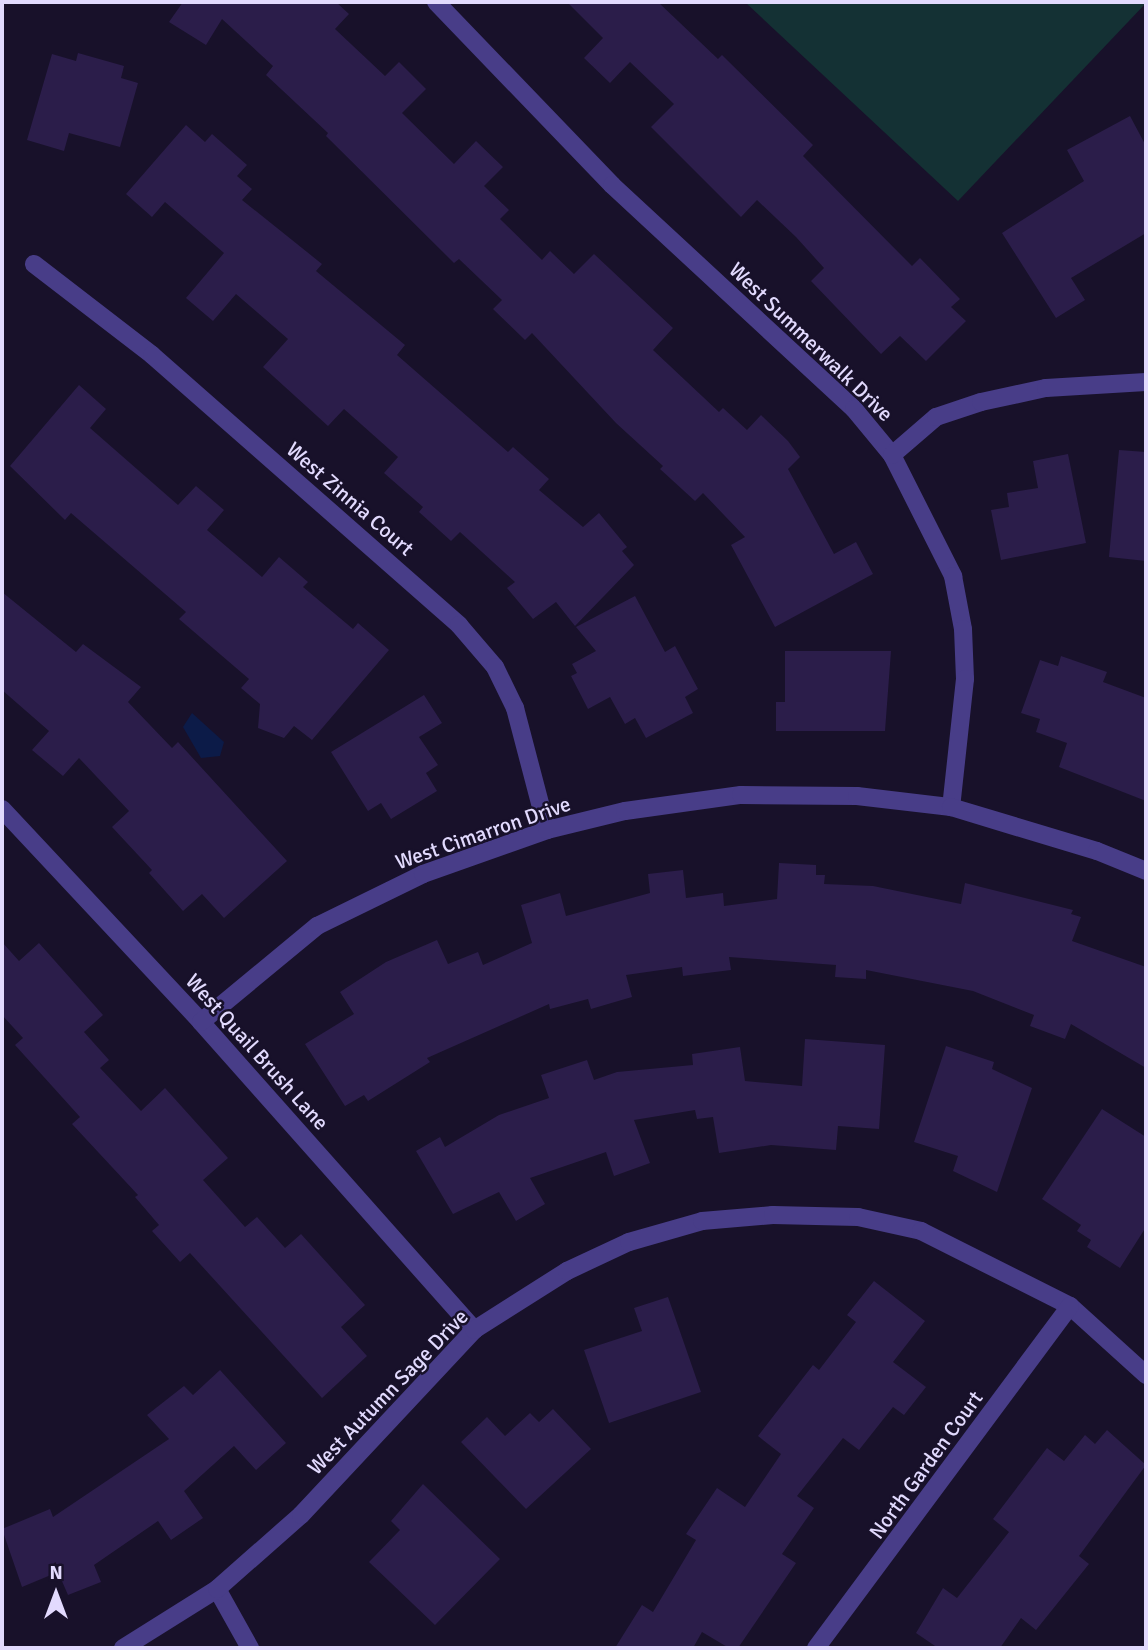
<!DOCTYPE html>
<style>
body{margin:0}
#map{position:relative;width:1148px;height:1650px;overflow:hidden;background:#18112a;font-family:Signika,sans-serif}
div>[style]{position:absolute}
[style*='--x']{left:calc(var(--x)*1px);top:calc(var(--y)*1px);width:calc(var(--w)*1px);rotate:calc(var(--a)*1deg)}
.green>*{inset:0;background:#143134}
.water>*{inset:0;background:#0c1b48}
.building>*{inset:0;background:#2b1d4a}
.minor>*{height:18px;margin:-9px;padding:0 9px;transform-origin:9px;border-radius:9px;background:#483d88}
span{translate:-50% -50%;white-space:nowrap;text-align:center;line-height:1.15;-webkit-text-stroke:5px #18112a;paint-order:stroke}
.street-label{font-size:21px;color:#e2dafe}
.frame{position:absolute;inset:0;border:4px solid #e2dafe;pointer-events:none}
.north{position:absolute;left:21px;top:1559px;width:70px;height:70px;-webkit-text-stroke:5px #18112a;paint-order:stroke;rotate:0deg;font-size:19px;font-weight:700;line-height:28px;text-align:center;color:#e2dafe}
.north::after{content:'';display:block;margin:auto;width:24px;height:32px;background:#e2dafe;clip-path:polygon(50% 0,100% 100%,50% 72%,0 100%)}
</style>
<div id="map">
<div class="green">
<div style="clip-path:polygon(745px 2px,1146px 2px,1146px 3px,958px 201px)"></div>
</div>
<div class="water">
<div style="clip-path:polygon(192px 713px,224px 742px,220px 756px,201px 758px,183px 727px)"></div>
</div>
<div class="building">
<div style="clip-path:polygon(183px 2px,336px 2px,349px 14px,335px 29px,385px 76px,399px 62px,426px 89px,402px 113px,454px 164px,476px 141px,503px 167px,484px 186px,509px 210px,500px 219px,542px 260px,550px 251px,574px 274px,594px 254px,673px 328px,653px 350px,719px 412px,723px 408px,747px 430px,761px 415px,788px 441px,800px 457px,788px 469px,834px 554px,856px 542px,873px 574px,775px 627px,731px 545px,745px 537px,703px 493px,695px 501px,660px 469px,663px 466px,616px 423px,532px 333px,525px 340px,493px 309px,502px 300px,459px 259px,454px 263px,326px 136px,328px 133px,266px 75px,273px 66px,222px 19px,206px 45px,169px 22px)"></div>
<div style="clip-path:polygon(567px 2px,658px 2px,718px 59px,722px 55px,813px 145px,803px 156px,912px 266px,920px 258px,960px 299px,951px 307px,966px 321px,926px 361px,900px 336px,881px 354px,811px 281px,824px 268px,796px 237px,757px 200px,741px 217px,651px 127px,674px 104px,630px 62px,610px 83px,584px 58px,603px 38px)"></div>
<div style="clip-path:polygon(78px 53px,124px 66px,121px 78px,138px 83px,120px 147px,69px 133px,64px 151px,27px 140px,52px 54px,76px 61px)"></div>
<div style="clip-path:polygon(1130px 116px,1146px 146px,1146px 233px,1071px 278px,1085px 300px,1056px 318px,1002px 233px,1084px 181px,1067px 150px)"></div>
<div style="clip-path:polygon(186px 125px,205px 142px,212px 134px,247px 165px,237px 176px,252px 189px,242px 200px,322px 264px,316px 271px,405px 345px,397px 355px,508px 452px,513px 447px,549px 479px,539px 490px,583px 527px,599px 513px,627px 547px,622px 551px,634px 565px,575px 626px,556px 602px,533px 619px,507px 588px,515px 582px,460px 532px,451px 541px,419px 512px,423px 507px,384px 473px,398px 457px,344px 409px,328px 426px,263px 367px,288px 339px,236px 294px,213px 321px,186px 298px,224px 253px,165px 202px,152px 217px,126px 194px)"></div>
<div style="clip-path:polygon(79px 385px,106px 409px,90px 428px,178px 505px,196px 486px,224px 510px,207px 530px,262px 577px,279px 557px,308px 582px,303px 587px,353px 629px,358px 623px,389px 650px,312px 740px,294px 726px,284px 738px,258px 728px,260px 704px,241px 688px,249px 679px,179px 619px,186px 612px,71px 513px,65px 520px,10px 466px)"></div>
<div style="clip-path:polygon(1119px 450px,1146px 452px,1146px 561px,1109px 557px)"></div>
<div style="clip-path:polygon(1068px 454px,1086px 543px,1001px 560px,991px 510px,1009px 507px,1007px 493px,1038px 488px,1033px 461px)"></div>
<div style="clip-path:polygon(2px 592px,76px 652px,83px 644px,141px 687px,128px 702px,172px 748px,178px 742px,287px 861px,224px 918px,202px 894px,183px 911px,149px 873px,152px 870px,112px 827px,129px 811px,79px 758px,63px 776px,32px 750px,49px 731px,2px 690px)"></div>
<div style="clip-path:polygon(635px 596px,665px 652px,675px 646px,698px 689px,685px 697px,693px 713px,646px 738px,635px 718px,625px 724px,610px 697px,588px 709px,571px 676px,577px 673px,572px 664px,596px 651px,576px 627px)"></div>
<div style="clip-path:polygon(785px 651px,891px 651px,885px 731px,776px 731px,776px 702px,785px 702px)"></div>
<div style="clip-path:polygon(1061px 656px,1107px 672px,1103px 682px,1146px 698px,1146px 801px,1059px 767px,1067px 743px,1036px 732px,1040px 719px,1021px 713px,1040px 660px,1058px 666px)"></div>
<div style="clip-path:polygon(424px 695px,442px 723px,419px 737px,438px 765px,426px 773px,437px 791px,391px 819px,381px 803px,368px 811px,331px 752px)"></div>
<div style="clip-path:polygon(779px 863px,816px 865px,816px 875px,825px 875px,824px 884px,873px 886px,961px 904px,965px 883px,1073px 910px,1071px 914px,1081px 917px,1072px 941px,1146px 967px,1146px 1068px,1071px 1024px,1065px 1039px,1030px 1026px,1034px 1015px,973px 991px,866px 970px,866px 979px,835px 977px,836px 965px,729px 957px,731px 970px,683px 976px,682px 967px,626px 975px,632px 997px,591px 1009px,588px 999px,550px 1009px,549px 1004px,427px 1058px,430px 1062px,368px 1101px,364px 1095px,345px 1106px,305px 1044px,354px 1014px,340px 992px,386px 962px,437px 940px,448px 964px,478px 952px,483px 965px,532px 943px,521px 905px,560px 893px,566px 916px,650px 893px,648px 874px,683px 870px,686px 898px,723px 893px,724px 906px,777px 899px)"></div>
<div style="clip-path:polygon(2px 942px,19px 961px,39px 943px,103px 1015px,84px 1032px,109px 1060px,100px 1068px,141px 1111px,165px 1088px,228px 1158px,203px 1180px,245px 1227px,257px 1217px,285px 1248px,301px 1234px,365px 1305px,341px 1327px,367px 1356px,322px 1398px,190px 1253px,180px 1262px,152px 1231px,159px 1225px,135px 1197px,138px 1195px,72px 1124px,80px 1117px,15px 1045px,23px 1038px,2px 1015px)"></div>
<div style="clip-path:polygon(805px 1039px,885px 1045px,879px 1129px,838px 1126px,836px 1150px,771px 1145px,719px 1153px,713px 1117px,697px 1119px,695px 1110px,634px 1120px,650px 1163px,614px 1176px,606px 1152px,530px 1178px,545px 1204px,516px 1221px,499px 1192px,453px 1214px,416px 1151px,440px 1137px,445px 1147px,499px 1115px,549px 1098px,541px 1075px,587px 1060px,594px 1080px,617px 1072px,693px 1065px,692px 1054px,740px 1047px,745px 1081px,802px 1086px)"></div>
<div style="clip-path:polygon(946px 1046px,994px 1062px,992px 1069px,1032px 1088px,997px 1192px,953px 1171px,958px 1156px,914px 1142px)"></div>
<div style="clip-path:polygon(1102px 1109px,1146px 1137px,1146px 1227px,1120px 1268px,1087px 1247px,1091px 1240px,1077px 1231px,1081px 1225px,1042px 1199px)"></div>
<div style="clip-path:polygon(874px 1281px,925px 1321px,893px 1362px,926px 1387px,904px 1415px,893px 1407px,859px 1450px,843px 1438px,797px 1496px,814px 1508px,782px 1554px,796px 1563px,738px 1648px,729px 1648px,702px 1632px,693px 1648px,615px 1648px,642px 1605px,653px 1612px,696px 1540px,686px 1534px,717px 1488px,745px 1507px,781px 1454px,758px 1436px,813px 1365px,819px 1370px,856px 1322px,847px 1315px)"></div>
<div style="clip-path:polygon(668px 1297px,701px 1392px,609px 1423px,584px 1350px,642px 1331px,634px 1308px)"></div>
<div style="clip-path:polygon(220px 1370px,286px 1443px,256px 1470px,234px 1446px,184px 1491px,203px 1518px,171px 1540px,158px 1521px,94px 1565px,101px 1582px,68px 1595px,58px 1572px,22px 1587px,2px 1529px,50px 1509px,53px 1517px,169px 1439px,147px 1415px,184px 1386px,193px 1395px)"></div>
<div style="clip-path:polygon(553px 1409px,591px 1449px,526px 1509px,461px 1442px,487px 1417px,505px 1436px,530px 1413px,539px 1422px)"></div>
<div style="clip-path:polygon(1107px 1430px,1146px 1465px,1079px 1556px,1089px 1564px,1036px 1630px,1021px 1618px,1000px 1648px,938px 1648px,916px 1633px,943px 1588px,957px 1598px,1009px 1532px,993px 1519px,1047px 1448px,1064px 1461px,1085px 1435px,1095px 1444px)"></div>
<div style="clip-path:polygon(423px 1484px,500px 1559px,435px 1625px,369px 1562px,400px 1530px,391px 1521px)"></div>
</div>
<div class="minor">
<div style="--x:436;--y:2;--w:254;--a:46.1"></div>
<div style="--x:612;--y:185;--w:330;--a:42.8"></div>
<div style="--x:854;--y:409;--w:60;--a:50.4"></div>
<div style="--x:892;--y:455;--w:136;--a:63.2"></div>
<div style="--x:953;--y:576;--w:54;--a:79.3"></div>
<div style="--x:963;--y:629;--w:50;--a:87.7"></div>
<div style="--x:965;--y:679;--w:129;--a:96.2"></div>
<div style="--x:34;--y:264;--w:149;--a:37.6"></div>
<div style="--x:152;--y:355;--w:409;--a:41.3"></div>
<div style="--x:459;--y:625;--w:55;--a:49.4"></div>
<div style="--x:495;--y:667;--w:46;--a:64"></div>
<div style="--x:515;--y:708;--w:126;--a:75.3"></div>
<div style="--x:892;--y:455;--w:58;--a:-40.8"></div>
<div style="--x:936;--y:417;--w:47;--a:-18.4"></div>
<div style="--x:981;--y:402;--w:66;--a:-12.2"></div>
<div style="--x:1046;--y:388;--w:100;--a:-3.4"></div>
<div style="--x:2;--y:809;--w:291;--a:46.9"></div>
<div style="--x:201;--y:1022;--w:412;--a:48.4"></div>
<div style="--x:201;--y:1022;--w:151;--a:-39.6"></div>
<div style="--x:317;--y:926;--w:118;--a:-26.1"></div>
<div style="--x:423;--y:874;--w:132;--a:-19.5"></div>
<div style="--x:547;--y:830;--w:80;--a:-13.7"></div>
<div style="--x:625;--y:811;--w:117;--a:-7.9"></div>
<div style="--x:741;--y:795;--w:116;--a:0.5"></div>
<div style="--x:857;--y:796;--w:95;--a:6.7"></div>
<div style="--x:951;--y:807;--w:152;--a:16.8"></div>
<div style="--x:1097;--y:851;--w:53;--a:22.2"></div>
<div style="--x:217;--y:1589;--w:68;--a:60.8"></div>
<div style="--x:123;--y:1648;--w:111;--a:-32.1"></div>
<div style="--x:217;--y:1589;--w:112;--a:-41.4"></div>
<div style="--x:301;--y:1515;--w:253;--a:-46.9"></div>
<div style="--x:474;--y:1330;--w:110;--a:-32.4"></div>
<div style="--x:567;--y:1271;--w:68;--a:-25.1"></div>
<div style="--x:629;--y:1242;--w:76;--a:-16"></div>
<div style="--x:702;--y:1221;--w:71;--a:-4.8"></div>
<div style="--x:773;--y:1215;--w:85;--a:1.3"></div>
<div style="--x:858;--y:1217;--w:65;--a:12.5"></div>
<div style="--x:921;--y:1231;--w:167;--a:26.7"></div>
<div style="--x:1070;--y:1306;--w:103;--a:42.2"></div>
<div style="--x:816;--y:1648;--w:426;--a:-53.4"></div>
</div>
<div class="street-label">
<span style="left:811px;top:342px;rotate:44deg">West Summerwalk Drive</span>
<span style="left:350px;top:499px;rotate:41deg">West Zinnia Court</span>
<span style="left:483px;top:833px;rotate:-19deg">West Cimarron Drive</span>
<span style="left:257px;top:1052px;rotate:48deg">West Quail Brush Lane</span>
<span style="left:388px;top:1392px;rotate:-46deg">West Autumn Sage Drive</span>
<span style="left:926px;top:1465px;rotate:-54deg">North Garden Court</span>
</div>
<div class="frame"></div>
<div class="north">N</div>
</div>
